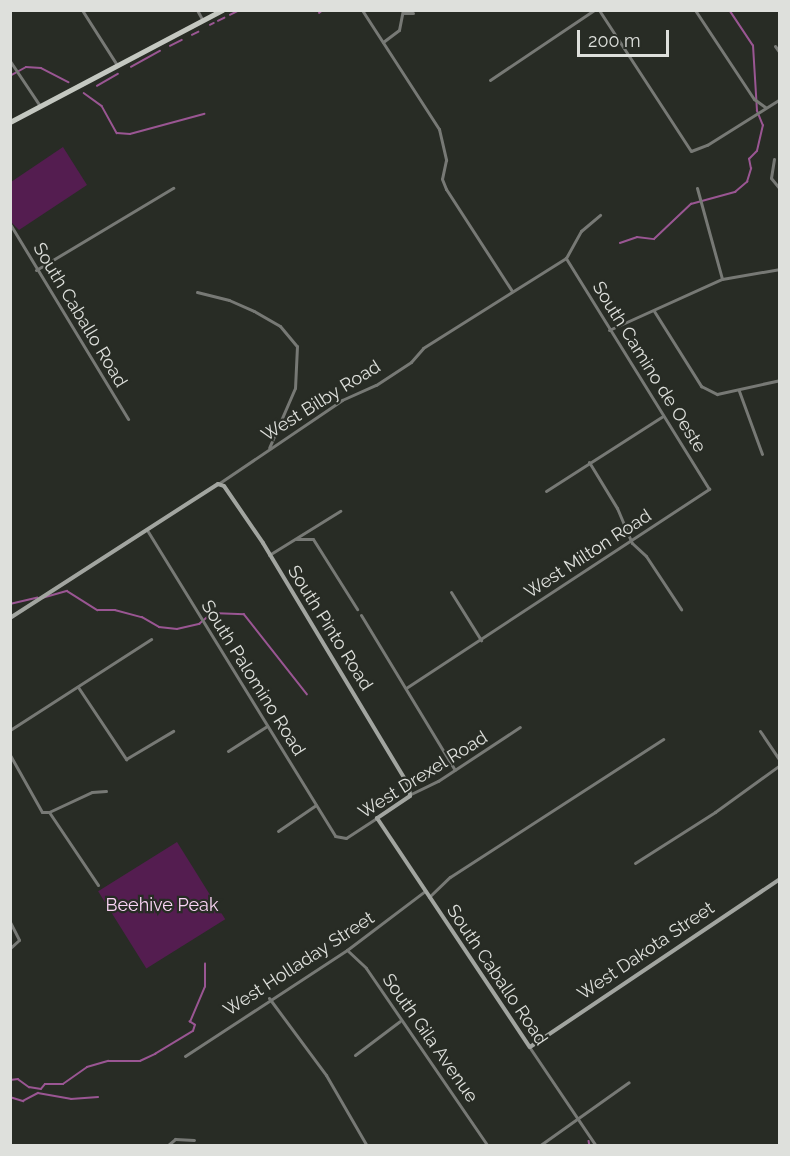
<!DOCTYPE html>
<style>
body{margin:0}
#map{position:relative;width:790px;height:1156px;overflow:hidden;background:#282c25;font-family:Raleway,sans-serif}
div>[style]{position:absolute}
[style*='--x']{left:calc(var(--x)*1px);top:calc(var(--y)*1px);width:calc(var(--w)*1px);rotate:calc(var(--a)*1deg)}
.green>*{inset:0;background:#541d50;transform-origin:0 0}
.stream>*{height:1.5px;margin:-0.75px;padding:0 0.75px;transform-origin:0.75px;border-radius:0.75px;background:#9a5693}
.street>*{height:3px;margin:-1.5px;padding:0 1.5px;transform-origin:1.5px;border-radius:1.5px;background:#777975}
.secondary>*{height:4px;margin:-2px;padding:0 2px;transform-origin:2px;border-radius:2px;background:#a2a5a0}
.primary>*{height:4.5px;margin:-2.25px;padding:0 2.25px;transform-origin:2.25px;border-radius:2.25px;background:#c4c8c1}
span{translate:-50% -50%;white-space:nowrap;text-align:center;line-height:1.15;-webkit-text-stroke:4.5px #282c25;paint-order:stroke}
.street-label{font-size:18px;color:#dee0dc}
.park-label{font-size:18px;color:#fad4f5}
.frame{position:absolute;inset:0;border:12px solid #dee0dc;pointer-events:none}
.scale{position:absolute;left:577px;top:30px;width:92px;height:27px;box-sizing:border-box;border:3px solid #dee0dc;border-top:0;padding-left:8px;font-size:18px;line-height:21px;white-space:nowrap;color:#dee0dc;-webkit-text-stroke:4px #282c25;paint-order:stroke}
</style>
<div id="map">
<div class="green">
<div style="clip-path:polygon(63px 147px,87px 185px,19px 230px,11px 222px,11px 182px)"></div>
<div style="left:177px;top:842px;width:91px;height:93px;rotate:58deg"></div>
</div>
<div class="stream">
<div style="--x:319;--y:13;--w:5;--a:-37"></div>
<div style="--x:230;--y:15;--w:9;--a:-27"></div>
<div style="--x:218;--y:21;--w:7;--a:-27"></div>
<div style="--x:210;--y:25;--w:4;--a:-27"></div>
<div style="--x:192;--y:35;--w:7;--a:-27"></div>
<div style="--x:170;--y:46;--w:13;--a:-27"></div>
<div style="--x:131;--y:67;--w:33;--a:-29"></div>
<div style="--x:10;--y:76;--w:18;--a:-29"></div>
<div style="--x:26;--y:67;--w:15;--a:4"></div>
<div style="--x:41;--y:68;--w:31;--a:27"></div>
<div style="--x:97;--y:86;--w:24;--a:-30"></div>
<div style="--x:84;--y:93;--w:22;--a:36"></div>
<div style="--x:102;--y:106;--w:31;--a:61"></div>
<div style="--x:117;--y:133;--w:13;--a:4"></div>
<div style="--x:130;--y:134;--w:77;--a:-15.1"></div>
<div style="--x:620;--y:243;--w:18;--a:-19"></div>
<div style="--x:637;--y:237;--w:17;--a:7"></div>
<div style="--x:654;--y:239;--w:51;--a:-43.4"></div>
<div style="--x:691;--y:204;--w:46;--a:-15.3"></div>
<div style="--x:735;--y:192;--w:16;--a:-40"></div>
<div style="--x:747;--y:182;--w:14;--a:-73"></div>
<div style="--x:751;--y:169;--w:10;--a:-101"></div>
<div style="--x:749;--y:159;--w:11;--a:-45"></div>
<div style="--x:757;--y:151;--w:26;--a:-77"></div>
<div style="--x:763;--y:126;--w:16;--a:-112"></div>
<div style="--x:757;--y:111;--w:65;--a:-93.5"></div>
<div style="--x:753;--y:46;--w:43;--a:-123.7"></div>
<div style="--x:42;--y:598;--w:26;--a:-16"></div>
<div style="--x:67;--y:591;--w:36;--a:32"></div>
<div style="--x:98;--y:610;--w:17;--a:0"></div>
<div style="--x:115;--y:610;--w:28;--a:15"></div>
<div style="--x:142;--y:617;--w:20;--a:30"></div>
<div style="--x:159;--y:627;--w:18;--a:6"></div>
<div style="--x:177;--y:629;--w:23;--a:-13"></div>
<div style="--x:199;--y:624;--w:17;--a:-40"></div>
<div style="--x:212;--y:613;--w:32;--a:2"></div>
<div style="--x:244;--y:614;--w:102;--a:51.8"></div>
<div style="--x:10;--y:604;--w:28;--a:-13"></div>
<div style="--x:10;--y:1080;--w:8;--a:-7"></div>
<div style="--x:18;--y:1079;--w:14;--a:36"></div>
<div style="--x:29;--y:1087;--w:12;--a:9"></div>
<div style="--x:41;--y:1089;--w:6;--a:-51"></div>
<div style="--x:45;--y:1084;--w:18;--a:0"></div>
<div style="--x:63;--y:1084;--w:29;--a:-35"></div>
<div style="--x:87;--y:1067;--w:22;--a:-16"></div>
<div style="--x:108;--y:1061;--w:32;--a:0"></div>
<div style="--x:140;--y:1061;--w:17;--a:-25"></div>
<div style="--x:155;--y:1054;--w:44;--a:-31.2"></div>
<div style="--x:193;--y:1031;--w:6;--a:-72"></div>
<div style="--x:195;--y:1025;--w:6;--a:-149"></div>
<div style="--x:190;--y:1022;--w:38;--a:-67"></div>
<div style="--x:205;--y:987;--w:23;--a:-90"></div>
<div style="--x:10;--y:1097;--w:14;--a:17"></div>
<div style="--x:23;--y:1101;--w:17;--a:-28"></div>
<div style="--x:38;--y:1093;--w:34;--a:10"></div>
<div style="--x:71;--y:1099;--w:27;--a:-4"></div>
<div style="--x:589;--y:1141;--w:5;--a:79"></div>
</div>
<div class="street">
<div style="--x:82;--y:10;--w:65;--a:57.5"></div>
<div style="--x:197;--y:10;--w:10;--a:61"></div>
<div style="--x:362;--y:10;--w:142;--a:57.1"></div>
<div style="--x:439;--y:129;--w:32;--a:77"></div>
<div style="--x:446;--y:160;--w:19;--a:102"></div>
<div style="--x:442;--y:179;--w:11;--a:68"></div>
<div style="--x:446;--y:189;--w:121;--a:57.1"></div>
<div style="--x:599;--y:10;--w:168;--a:56.9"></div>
<div style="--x:691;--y:151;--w:17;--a:-21"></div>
<div style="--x:707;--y:145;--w:86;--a:-32.2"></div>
<div style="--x:695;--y:10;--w:107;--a:56.5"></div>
<div style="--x:754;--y:99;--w:14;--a:36"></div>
<div style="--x:403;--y:13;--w:10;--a:0"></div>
<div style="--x:383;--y:42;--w:20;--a:-37"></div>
<div style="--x:399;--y:30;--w:20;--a:-79"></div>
<div style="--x:775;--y:46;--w:9;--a:54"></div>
<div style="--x:10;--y:61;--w:54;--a:56.3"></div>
<div style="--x:490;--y:80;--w:125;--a:-33.9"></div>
<div style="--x:774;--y:159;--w:19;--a:99"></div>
<div style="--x:771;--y:178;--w:14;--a:51"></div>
<div style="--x:697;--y:188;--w:94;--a:74.6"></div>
<div style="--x:10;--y:224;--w:228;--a:58.8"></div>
<div style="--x:36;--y:270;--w:160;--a:-30.9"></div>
<div style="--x:197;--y:292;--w:33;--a:14"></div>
<div style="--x:229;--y:300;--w:27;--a:24"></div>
<div style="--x:254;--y:311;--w:30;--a:30"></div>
<div style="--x:280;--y:326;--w:26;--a:50"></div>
<div style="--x:297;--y:346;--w:42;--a:92.7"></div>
<div style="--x:295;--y:388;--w:65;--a:113.4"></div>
<div style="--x:654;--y:311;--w:89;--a:57.9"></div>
<div style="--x:701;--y:386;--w:18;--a:27"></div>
<div style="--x:717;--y:394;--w:65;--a:-12.5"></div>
<div style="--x:609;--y:330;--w:124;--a:-24.3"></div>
<div style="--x:722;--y:279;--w:59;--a:-9.8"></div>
<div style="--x:739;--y:391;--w:67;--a:69.9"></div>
<div style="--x:589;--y:462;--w:54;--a:58.7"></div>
<div style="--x:617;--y:508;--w:38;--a:67"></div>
<div style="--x:632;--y:543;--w:19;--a:43"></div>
<div style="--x:646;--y:556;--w:64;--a:56.6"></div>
<div style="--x:218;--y:484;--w:150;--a:-34.1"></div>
<div style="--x:342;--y:400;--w:37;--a:-24"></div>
<div style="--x:376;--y:385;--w:42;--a:-33.3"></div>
<div style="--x:411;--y:362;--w:18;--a:-49"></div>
<div style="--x:423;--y:348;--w:169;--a:-32.2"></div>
<div style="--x:566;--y:258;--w:31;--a:-61"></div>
<div style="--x:581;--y:231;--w:25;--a:-40"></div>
<div style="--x:546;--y:491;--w:139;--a:-32.7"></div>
<div style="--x:147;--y:530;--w:359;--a:58.4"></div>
<div style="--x:335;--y:836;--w:11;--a:10"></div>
<div style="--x:346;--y:838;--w:37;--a:-33"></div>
<div style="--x:296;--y:539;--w:17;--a:0"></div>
<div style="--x:313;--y:539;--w:83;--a:57.8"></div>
<div style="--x:269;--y:555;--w:84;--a:-31.8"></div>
<div style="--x:451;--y:592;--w:57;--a:58"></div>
<div style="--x:361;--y:615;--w:181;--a:58.8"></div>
<div style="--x:78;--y:687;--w:87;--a:56.3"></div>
<div style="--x:126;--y:759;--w:55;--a:-30.8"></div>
<div style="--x:406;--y:688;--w:363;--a:-33.3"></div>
<div style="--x:709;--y:489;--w:272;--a:-121.8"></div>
<div style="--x:10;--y:730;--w:168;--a:-32.8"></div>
<div style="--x:760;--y:731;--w:36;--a:56"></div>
<div style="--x:228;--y:751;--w:46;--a:-32.7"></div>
<div style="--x:10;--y:755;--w:65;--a:60.7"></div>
<div style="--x:42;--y:812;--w:7;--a:0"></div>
<div style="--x:49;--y:812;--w:88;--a:56.1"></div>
<div style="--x:411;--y:794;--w:30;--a:-26"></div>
<div style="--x:438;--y:781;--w:98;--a:-33.4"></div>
<div style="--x:49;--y:812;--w:47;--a:-24.9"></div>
<div style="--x:92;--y:792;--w:14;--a:-4"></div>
<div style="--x:278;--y:831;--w:46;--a:-34.4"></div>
<div style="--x:635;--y:863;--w:95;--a:-32.5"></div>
<div style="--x:715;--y:812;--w:80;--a:-35.9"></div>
<div style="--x:429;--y:897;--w:29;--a:-44"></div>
<div style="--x:450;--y:877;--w:254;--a:-32.9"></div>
<div style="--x:10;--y:922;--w:20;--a:63"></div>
<div style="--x:19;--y:940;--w:12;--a:138"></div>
<div style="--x:347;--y:950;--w:26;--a:43"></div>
<div style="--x:366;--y:968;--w:216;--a:55.6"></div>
<div style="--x:269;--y:998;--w:96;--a:53.5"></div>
<div style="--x:326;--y:1075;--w:82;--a:60"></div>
<div style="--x:530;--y:1048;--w:118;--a:56"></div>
<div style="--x:355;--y:1055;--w:56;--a:-37.1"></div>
<div style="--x:185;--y:1056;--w:194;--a:-33.2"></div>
<div style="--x:347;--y:950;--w:98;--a:-37.1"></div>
<div style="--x:167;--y:1146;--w:11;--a:-41"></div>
<div style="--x:175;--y:1139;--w:19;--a:3"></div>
<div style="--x:539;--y:1146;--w:110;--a:-35.4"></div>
</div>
<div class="secondary">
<div style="--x:10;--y:618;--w:247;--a:-32.8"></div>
<div style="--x:218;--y:484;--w:6;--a:18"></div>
<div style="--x:224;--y:486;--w:69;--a:55.6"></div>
<div style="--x:263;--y:543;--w:283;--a:59"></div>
<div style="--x:409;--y:786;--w:10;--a:84"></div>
<div style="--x:410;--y:796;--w:40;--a:146"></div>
<div style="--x:377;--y:818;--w:275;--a:56.3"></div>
<div style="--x:530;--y:1047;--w:301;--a:-33.9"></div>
</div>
<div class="primary">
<div style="--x:10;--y:122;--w:240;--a:-27.8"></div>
</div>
<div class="street-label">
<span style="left:80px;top:315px;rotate:59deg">South Caballo Road</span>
<span style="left:649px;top:367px;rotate:58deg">South Camino de Oeste</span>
<span style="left:321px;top:401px;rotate:-32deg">West Bilby Road</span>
<span style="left:588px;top:554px;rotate:-33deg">West Milton Road</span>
<span style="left:330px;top:628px;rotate:58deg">South Pinto Road</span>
<span style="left:253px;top:678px;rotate:58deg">South Palomino Road</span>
<span style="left:423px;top:775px;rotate:-32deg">West Drexel Road</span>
<span style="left:646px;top:951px;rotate:-34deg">West Dakota Street</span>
<span style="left:299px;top:964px;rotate:-33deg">West Holladay Street</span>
<span style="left:497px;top:975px;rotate:56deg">South Caballo Road</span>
<span style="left:430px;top:1038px;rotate:55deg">South Gila Avenue</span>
</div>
<div class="park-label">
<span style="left:162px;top:905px">Beehive Peak</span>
</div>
<div class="frame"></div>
<div class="scale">200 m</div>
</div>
